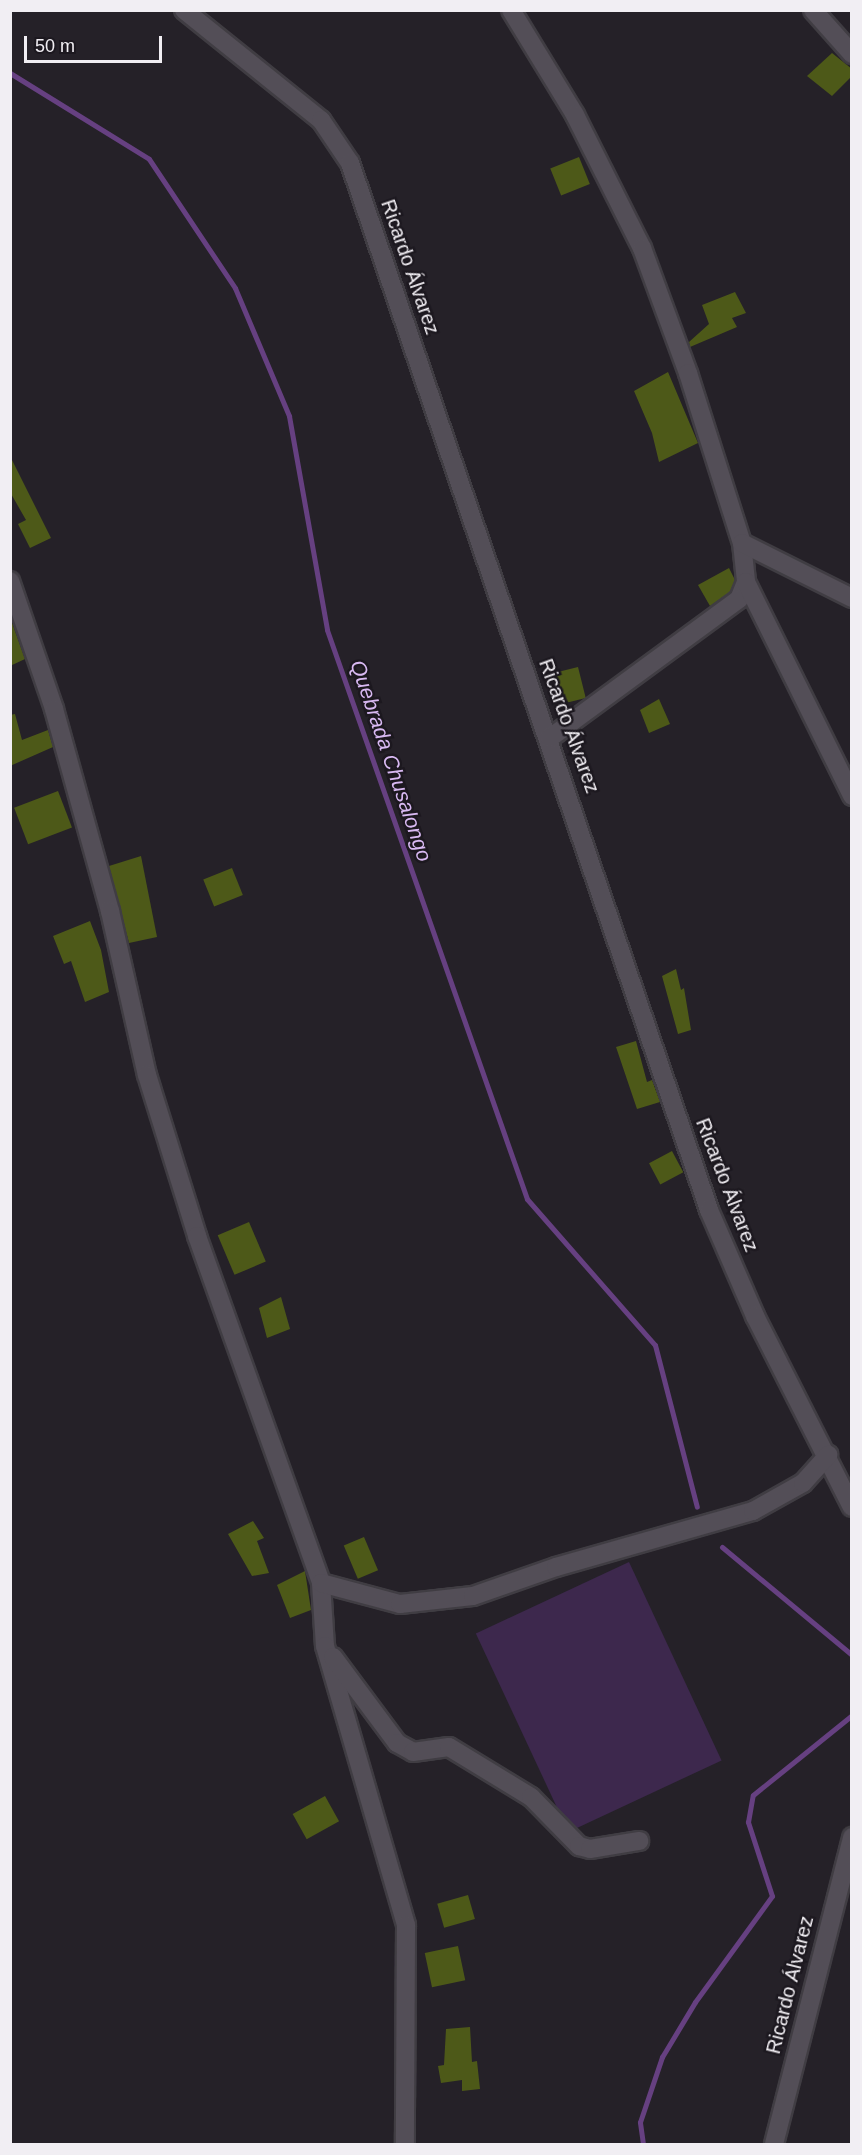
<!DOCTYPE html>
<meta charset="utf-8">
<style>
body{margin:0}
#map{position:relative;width:862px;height:2155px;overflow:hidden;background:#252128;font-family:Arial,sans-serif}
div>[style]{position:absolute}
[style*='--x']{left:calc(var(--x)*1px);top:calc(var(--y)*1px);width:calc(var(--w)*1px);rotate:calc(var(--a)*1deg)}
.green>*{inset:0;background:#3d284d;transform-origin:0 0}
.stream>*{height:5px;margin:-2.5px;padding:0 2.5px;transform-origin:2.5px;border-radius:2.5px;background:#664081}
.building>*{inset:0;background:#4d5918;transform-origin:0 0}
.roads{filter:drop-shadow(2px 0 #403d43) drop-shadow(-2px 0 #403d43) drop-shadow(0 2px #403d43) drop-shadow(0 -2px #403d43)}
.minor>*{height:18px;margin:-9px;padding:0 9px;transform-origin:9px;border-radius:9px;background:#534e57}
span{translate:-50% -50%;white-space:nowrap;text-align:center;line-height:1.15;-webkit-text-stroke:5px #1c181f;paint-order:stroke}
.street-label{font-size:20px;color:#f1eef3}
.water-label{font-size:21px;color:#d8b9f2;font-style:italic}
.frame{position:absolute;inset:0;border:12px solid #f1eef3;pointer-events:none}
.scale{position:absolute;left:24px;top:36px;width:138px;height:27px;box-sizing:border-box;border:3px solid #f1eef3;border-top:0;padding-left:8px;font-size:18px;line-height:21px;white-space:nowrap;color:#f1eef3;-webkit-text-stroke:4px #1c181f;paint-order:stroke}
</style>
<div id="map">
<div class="green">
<div style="left:629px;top:1562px;width:219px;height:169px;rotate:65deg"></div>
</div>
<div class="stream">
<div style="--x:10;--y:73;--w:163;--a:31.7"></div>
<div style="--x:149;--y:159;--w:155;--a:56.3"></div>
<div style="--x:235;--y:288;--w:139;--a:67.1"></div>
<div style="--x:289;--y:416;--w:217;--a:79.9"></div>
<div style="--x:327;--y:630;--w:603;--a:70.63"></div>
<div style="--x:527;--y:1199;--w:194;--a:48.8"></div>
<div style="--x:655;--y:1345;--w:167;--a:75.5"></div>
<div style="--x:722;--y:1547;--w:169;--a:39.7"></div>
<div style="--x:643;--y:2144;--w:22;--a:-98"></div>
<div style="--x:640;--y:2122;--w:69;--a:-71.3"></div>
<div style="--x:662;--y:2057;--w:64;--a:-59"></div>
<div style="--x:695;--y:2002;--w:131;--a:-54"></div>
<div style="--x:772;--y:1896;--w:78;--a:-108"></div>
<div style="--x:748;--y:1822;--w:27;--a:-80"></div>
<div style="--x:753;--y:1795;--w:127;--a:-38.9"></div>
</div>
<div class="building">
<div style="clip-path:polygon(832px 53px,852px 69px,852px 76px,832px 96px,807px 76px)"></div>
<div style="left:579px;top:157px;width:29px;height:31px;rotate:68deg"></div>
<div style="clip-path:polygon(735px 292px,746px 313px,732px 318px,737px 327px,690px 347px,689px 342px,709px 324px,702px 305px)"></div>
<div style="clip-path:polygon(668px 372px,698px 443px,659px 462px,652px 433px,634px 391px)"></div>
<div style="clip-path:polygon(10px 456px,51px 538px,30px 548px,18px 524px,26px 520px,10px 492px)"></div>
<div style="clip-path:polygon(729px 568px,735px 580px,730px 592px,710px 606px,698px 585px)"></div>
<div style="clip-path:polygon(10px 617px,25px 659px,10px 666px)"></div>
<div style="left:578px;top:667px;width:32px;height:25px;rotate:76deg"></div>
<div style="clip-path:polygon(659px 699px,670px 724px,649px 733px,640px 710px)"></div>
<div style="clip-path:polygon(15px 714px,22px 740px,48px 730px,53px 747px,10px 766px,10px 715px)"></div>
<div style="left:58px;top:791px;width:39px;height:47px;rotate:69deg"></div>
<div style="clip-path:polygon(141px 856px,157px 937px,129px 943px,109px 866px)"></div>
<div style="left:232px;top:868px;width:29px;height:31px;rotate:68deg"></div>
<div style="clip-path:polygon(90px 921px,101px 950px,109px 992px,85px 1002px,71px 961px,64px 964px,53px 936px)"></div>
<div style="clip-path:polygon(676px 969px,681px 990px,684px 988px,691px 1030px,678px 1034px,662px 976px)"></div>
<div style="clip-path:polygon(636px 1041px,647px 1082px,652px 1080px,660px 1102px,637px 1109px,616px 1047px)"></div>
<div style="left:672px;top:1151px;width:24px;height:26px;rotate:62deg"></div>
<div style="left:249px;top:1222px;width:43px;height:34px;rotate:67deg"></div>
<div style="clip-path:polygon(281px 1297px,290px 1329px,267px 1338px,259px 1308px)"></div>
<div style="clip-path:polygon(253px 1521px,264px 1538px,257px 1541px,269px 1573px,252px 1576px,228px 1534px)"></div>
<div style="left:364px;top:1537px;width:36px;height:22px;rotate:67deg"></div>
<div style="clip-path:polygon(305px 1571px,311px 1610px,290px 1618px,277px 1585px)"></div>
<div style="left:325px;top:1796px;width:29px;height:37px;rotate:61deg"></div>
<div style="left:468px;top:1895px;width:25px;height:32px;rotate:74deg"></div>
<div style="left:458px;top:1946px;width:35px;height:34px;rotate:78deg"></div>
<div style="clip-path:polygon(470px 2027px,472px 2062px,477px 2061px,480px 2089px,462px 2091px,462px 2080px,441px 2083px,438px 2066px,444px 2065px,446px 2029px)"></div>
</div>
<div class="roads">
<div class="minor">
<div style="--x:184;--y:10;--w:176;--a:38.8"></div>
<div style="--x:321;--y:120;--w:52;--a:56"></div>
<div style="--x:350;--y:163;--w:1107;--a:71.07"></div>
<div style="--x:709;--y:1210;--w:116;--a:66.5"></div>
<div style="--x:755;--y:1316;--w:214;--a:63.1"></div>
<div style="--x:511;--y:10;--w:123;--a:58.6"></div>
<div style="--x:575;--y:115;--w:149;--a:63.3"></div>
<div style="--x:642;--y:248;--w:133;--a:69.8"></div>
<div style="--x:688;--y:373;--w:178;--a:72.4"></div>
<div style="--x:742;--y:543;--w:39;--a:84"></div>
<div style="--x:746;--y:582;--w:18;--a:112"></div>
<div style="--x:739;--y:599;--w:235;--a:143.7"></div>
<div style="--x:813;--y:10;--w:59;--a:48.4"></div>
<div style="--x:742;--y:543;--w:123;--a:26.6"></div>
<div style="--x:10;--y:581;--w:135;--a:71"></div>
<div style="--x:54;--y:709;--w:210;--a:74.5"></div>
<div style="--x:110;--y:911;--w:168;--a:77.3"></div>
<div style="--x:147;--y:1075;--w:169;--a:72.7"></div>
<div style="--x:197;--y:1236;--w:368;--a:70.3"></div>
<div style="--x:321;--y:1583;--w:63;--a:86.4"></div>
<div style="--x:325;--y:1646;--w:291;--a:73.8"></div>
<div style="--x:406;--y:1925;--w:219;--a:90.3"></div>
<div style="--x:746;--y:582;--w:239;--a:63.6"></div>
<div style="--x:321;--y:1583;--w:82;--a:14.9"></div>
<div style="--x:400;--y:1604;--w:73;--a:-6.3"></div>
<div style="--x:473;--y:1596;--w:88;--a:-19.3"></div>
<div style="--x:556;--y:1567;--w:205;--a:-15.9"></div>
<div style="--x:753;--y:1511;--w:57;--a:-29.2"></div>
<div style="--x:803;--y:1483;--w:38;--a:-48"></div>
<div style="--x:333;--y:1657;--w:107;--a:53.3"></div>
<div style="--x:397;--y:1743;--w:18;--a:29"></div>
<div style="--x:413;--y:1752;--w:36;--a:-8"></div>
<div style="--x:449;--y:1747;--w:96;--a:31.4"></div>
<div style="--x:531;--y:1797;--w:69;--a:45.6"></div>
<div style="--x:579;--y:1846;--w:11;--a:15"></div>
<div style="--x:590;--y:1849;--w:50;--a:-9.3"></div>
<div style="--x:774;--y:2144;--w:317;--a:-75.7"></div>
</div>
</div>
<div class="street-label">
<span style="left:410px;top:267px;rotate:71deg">Ricardo Álvarez</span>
<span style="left:569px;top:726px;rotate:70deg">Ricardo Álvarez</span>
<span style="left:727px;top:1185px;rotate:69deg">Ricardo Álvarez</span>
<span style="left:790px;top:1985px;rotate:-76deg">Ricardo Álvarez</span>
</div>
<div class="water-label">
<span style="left:391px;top:761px;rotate:71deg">Quebrada Chusalongo</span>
</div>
<div class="frame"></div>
<div class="scale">50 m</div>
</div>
